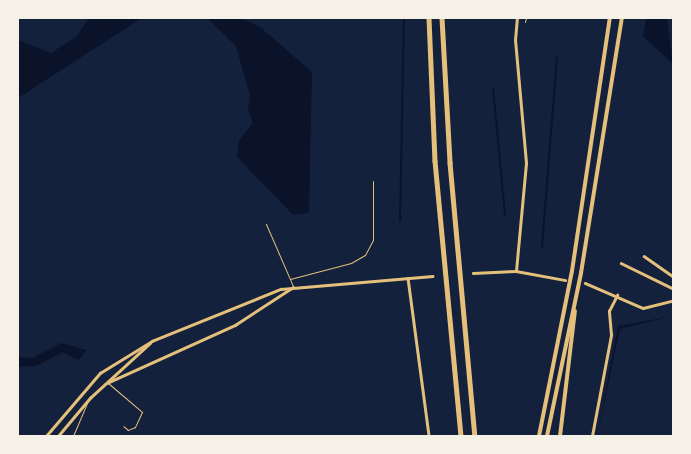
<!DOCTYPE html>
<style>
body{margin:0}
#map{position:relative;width:691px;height:454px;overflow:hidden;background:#14213d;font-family:"Fira Sans",sans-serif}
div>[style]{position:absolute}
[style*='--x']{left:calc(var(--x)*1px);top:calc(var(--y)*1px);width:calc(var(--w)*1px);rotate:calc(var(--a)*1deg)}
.water>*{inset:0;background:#0b132b}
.stream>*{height:2px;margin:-1px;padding:0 1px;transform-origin:1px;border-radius:1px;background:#0b132b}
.path>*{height:1px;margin:-0.5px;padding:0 0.5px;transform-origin:0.5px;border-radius:0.5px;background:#e5c07b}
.service>*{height:1px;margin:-0.5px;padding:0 0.5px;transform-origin:0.5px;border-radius:0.5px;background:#e5c07b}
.minor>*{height:2.5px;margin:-1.25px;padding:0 1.25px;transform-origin:1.25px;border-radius:1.25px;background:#e5c07b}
.primary>*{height:4px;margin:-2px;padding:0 2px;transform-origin:2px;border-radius:2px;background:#e5c07b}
.motorway>*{height:4.5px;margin:-2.25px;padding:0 2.25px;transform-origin:2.25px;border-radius:2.25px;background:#e5c07b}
span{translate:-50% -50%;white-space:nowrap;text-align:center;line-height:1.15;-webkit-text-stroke:4px #f6f1e7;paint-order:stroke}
.frame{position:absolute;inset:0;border:19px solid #f6f1e7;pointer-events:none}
</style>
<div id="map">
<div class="water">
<div style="clip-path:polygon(89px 18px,142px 18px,18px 98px,18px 40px,51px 53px,77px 36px)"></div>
<div style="clip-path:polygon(207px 18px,242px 18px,260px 27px,312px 72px,309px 213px,293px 215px,237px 157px,239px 140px,253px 123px,248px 110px,250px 96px,236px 46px)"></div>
<div style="clip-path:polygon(646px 18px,667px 18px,673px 64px,643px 36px)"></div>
<div style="clip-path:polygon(673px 316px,620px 329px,597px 436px,618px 326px)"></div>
<div style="clip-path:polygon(61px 343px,87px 350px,79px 360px,63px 352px,36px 366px,18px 367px,18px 357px,32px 358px)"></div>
</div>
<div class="stream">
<div style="--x:493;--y:88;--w:128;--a:84.6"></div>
<div style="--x:400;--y:221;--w:203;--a:-88.9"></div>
<div style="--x:542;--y:247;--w:190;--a:-85.5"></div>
</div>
<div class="path">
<div style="--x:525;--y:22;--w:4;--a:-76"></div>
</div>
<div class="service">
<div style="--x:266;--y:224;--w:68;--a:66.5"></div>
<div style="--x:290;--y:279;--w:63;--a:-14.7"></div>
<div style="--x:351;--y:263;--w:16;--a:-30"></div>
<div style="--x:365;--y:255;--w:17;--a:-62"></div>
<div style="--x:373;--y:240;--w:59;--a:-90"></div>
<div style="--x:108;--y:383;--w:45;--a:40.5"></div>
<div style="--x:142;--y:412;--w:17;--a:115"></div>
<div style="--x:135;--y:427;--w:8;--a:157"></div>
<div style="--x:128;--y:430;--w:6;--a:-141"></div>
<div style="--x:73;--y:436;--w:36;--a:-67"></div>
</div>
<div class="minor">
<div style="--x:644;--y:256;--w:37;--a:35"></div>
<div style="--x:621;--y:263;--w:59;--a:26.1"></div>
<div style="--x:516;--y:271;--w:108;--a:-84.7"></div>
<div style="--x:526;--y:163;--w:123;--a:-95.1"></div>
<div style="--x:515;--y:40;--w:22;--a:-85"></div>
<div style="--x:473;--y:273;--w:43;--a:-2.7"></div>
<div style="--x:516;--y:271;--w:50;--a:10.4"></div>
<div style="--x:408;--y:278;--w:159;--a:82.4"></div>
<div style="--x:585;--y:283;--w:63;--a:23.3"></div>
<div style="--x:643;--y:308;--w:32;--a:-14"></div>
<div style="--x:107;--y:383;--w:141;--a:-24.4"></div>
<div style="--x:235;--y:325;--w:69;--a:-33.2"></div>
<div style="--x:46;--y:436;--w:83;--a:-49.4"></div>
<div style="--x:100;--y:373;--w:61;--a:-31.6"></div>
<div style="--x:152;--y:341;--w:139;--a:-22"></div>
<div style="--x:281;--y:289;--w:152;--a:-4.9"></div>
<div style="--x:58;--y:436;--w:50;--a:-49.9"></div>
<div style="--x:90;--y:398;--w:81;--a:-42.5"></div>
<div style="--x:592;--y:436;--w:103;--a:-79.3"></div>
<div style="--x:611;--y:335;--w:24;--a:-95"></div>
<div style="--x:609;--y:311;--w:18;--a:-63"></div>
</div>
<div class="primary">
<div style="--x:539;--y:436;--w:168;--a:-78.7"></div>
<div style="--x:572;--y:271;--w:256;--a:-81.5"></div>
<div style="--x:547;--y:436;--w:167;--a:-78.2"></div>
<div style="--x:581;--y:273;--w:258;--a:-80.9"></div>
<div style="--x:560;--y:436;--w:126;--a:-83.2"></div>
</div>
<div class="motorway">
<div style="--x:429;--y:18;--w:143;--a:87.6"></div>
<div style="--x:435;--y:161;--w:276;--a:84.6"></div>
<div style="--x:442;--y:18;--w:145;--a:86.8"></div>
<div style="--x:450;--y:163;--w:274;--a:84.8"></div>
</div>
<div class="frame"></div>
</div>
